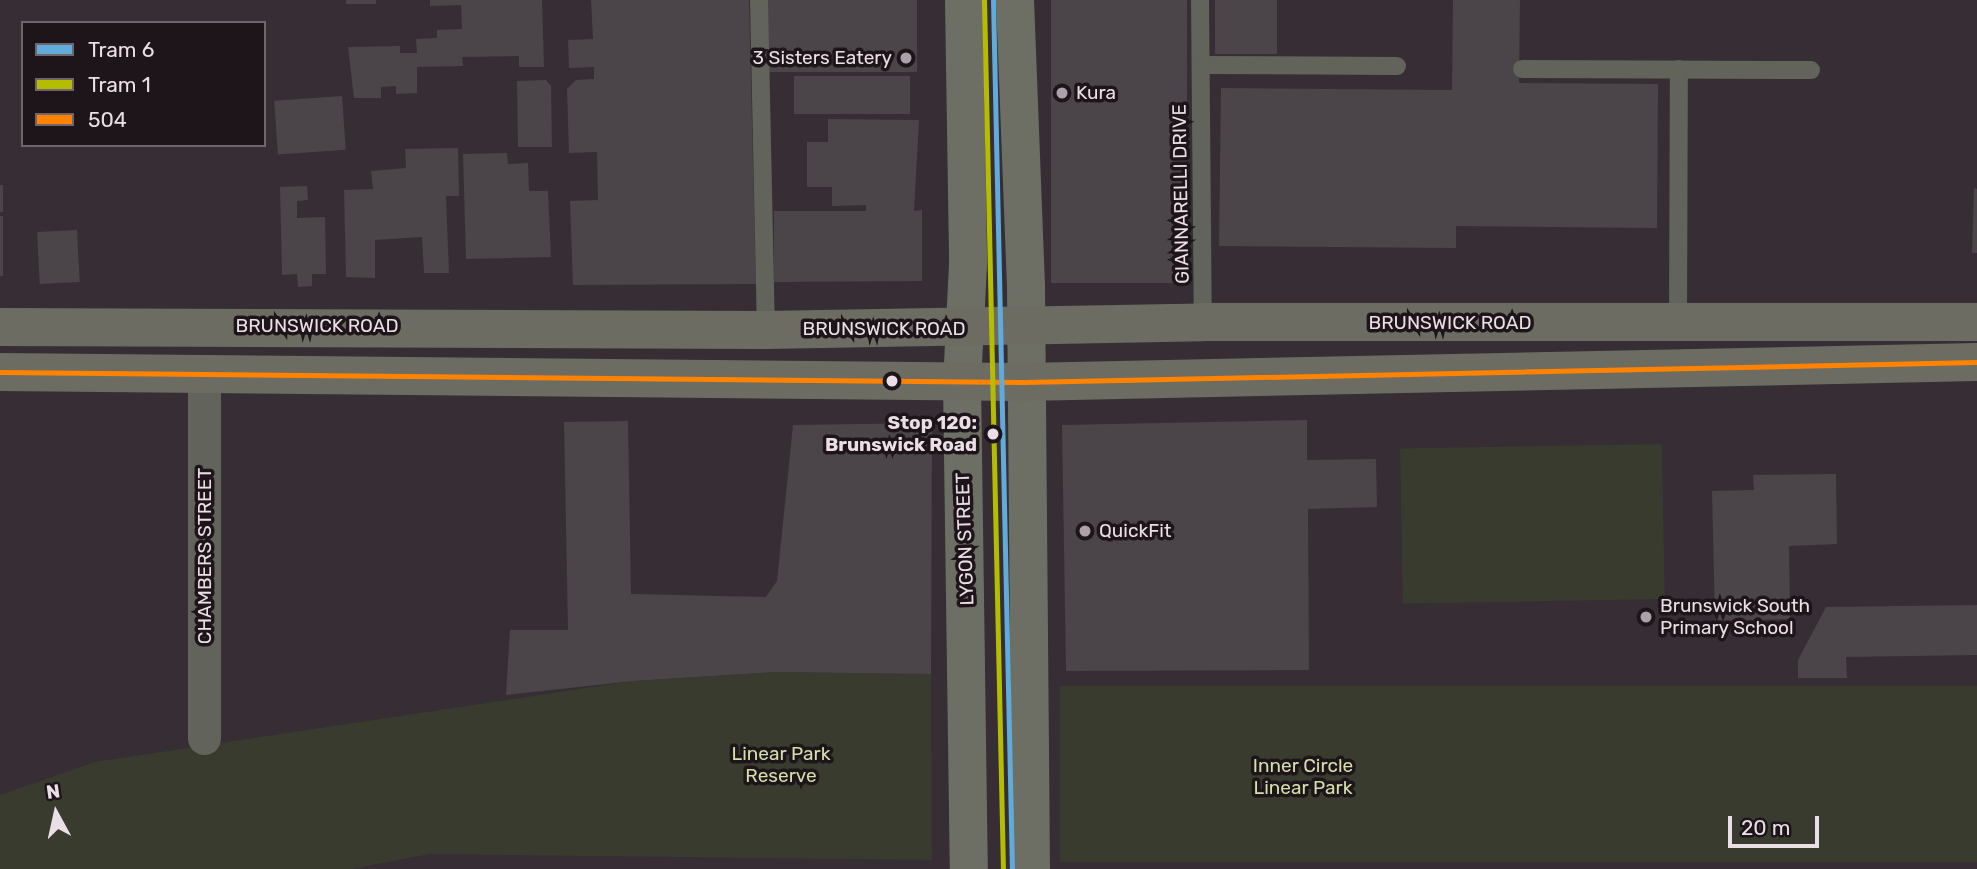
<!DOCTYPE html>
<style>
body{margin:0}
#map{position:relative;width:1977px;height:869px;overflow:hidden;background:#362e34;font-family:Rubik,sans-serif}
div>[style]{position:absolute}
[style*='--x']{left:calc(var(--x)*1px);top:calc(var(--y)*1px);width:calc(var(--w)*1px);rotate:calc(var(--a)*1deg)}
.green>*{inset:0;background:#393b2e;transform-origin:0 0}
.building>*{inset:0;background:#4b4449;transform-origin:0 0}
.lane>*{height:18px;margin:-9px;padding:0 9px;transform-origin:9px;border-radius:9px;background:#62635b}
.street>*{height:33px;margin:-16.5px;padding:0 16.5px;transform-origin:16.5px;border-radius:16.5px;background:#62635b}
.secondary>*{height:38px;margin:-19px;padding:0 19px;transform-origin:19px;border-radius:19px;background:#6e6f64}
.primary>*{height:38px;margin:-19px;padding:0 19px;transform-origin:19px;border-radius:19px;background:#6d6c63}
.bus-1>*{height:5px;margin:-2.5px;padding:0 2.5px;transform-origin:2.5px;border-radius:2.5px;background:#ff8200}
.tram-1>*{height:5px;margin:-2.5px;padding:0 2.5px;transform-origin:2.5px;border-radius:2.5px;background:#60abda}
.tram-2>*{height:5px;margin:-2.5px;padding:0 2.5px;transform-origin:2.5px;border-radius:2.5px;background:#b5bd00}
.dots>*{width:19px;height:19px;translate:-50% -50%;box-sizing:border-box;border:4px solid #1d151a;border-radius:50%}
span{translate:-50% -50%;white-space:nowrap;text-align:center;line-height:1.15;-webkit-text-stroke:7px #1d151a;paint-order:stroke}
.poi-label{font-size:19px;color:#ebdfe6}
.right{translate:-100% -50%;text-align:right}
.left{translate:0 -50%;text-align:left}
.street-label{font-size:19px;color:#ebdfe6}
.stop-label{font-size:19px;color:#ebdfe6;font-weight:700}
.park-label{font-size:19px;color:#d5dfa9}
.legend{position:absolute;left:21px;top:21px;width:245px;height:126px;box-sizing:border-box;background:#1d151a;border:2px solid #6f666c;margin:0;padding:9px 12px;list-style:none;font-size:21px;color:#ebdfe6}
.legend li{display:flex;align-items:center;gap:14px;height:35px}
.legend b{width:35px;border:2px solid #6f666c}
.north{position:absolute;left:21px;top:778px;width:70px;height:70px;-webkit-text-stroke:5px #1d151a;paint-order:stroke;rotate:352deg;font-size:19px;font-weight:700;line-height:28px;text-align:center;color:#ebdfe6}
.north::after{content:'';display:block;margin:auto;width:24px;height:32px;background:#ebdfe6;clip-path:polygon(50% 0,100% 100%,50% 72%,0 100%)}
.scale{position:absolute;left:1728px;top:816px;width:91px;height:32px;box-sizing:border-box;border:4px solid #ebdfe6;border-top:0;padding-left:9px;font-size:21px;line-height:24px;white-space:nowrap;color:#ebdfe6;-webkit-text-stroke:5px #1d151a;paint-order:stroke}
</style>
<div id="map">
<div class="green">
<div style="left:1662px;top:444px;width:155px;height:262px;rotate:89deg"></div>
<div style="clip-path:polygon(777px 672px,931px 674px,932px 860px,430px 854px,351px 869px,0 869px,0 795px,95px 762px,633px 681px)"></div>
<div style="left:1977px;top:686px;width:176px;height:917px;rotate:90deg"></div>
</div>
<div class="building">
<div style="left:346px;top:0;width:30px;height:4px"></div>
<div style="clip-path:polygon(430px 0,542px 0,544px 67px,519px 67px,519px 56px,462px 57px,463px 66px,417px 67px,417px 93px,396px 94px,396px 86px,381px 87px,381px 98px,354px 98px,348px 47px,400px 46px,400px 53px,417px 53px,416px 39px,437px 38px,437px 30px,462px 29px,461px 5px,430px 6px)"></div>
<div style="clip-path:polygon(591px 0,749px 0,756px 284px,573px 285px,570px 201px,598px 200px,597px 152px,569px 153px,567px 89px,576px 80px,594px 79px,594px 67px,569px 68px,568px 40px,593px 39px)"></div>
<div style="left:766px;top:0;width:151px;height:72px"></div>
<div style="left:1051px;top:0;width:136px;height:283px"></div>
<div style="left:1215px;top:0;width:62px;height:54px"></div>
<div style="clip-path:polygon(1453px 0,1520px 0,1519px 83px,1658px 84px,1657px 228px,1456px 226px,1456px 248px,1219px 246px,1221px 88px,1452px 90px)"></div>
<div style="left:794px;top:76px;width:116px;height:38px"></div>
<div style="clip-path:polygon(546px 80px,551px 86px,552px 147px,518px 147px,517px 81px)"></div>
<div style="left:342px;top:96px;width:54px;height:68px;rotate:86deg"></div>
<div style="clip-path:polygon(828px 119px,919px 120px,914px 211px,922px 210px,922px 281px,774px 282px,774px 211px,866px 211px,866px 205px,832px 206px,832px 187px,807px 187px,807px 142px,828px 142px)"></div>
<div style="clip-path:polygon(458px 148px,459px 196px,446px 196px,449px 273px,424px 273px,422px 237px,375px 240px,375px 227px,375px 278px,346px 277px,344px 190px,373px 189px,371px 171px,406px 168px,405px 149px)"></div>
<div style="clip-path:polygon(507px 153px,508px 164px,528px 163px,529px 191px,548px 191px,551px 257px,466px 259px,463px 154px)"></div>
<div style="left:0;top:185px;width:3px;height:27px"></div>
<div style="clip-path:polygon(307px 186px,308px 200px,297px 201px,297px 218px,325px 217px,326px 274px,312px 274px,312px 286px,298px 287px,297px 274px,282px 275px,280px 187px)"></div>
<div style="clip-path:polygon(1974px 188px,1977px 189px,1977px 253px,1972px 253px)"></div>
<div style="left:0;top:216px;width:3px;height:60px"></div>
<div style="left:77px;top:230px;width:52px;height:40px;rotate:87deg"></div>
<div style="clip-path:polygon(1307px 420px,1307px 460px,1376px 459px,1377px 507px,1308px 509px,1309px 670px,1066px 671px,1062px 425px)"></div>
<div style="clip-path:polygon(628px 421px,631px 594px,766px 597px,777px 581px,793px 425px,932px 423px,931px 674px,777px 672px,633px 681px,506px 695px,510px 630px,568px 630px,564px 422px)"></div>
<div style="clip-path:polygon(1836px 474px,1837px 544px,1789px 546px,1790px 619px,1715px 621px,1712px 491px,1754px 490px,1753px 475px)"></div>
<div style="clip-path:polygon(1977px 605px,1977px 655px,1846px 657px,1847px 678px,1798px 678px,1798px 660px,1826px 607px)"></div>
</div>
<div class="lane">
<div style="--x:759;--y:0;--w:330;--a:88.8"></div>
<div style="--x:1200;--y:0;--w:322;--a:89.5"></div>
<div style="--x:1201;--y:65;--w:196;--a:0.3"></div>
<div style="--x:1522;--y:69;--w:289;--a:0.2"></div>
<div style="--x:1678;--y:324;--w:255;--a:-89.8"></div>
</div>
<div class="street">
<div style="--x:204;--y:738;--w:364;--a:-90"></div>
</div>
<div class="secondary">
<div style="--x:964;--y:0;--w:265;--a:89.1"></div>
<div style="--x:968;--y:265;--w:117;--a:92.9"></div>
<div style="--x:962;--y:382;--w:487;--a:89.2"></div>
<div style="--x:1015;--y:0;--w:286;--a:87.8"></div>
<div style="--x:1026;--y:286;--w:583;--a:89.51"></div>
</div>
<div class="primary">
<div style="--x:0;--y:327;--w:766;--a:0.22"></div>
<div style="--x:766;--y:330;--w:437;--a:-1"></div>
<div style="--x:1203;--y:322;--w:774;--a:0"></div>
<div style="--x:0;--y:372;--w:1025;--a:0.56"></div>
<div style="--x:1025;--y:382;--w:952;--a:-1.2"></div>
</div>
<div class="bus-1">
<div style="--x:0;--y:372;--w:1025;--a:0.56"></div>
<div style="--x:1025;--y:382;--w:952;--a:-1.2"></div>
</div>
<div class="tram-1">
<div style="--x:993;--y:0;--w:869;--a:88.75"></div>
</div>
<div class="tram-2">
<div style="--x:984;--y:0;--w:869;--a:88.75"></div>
</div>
<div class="dots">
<div style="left:906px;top:58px;background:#aca1a8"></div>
<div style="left:1062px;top:93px;background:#aca1a8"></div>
<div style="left:892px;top:381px;background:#ebdfe6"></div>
<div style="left:993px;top:434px;background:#ebdfe6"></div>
<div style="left:1085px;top:531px;background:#aca1a8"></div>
<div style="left:1646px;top:617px;background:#aca1a8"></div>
</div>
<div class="poi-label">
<span class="right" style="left:892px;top:58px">3 Sisters Eatery</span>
<span class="left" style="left:1076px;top:93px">Kura</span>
<span class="left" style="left:1099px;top:531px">QuickFit</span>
<span class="left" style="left:1660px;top:617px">Brunswick South<br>Primary School</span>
</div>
<div class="street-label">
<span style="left:1181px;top:194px;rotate:-91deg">GIANNARELLI DRIVE</span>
<span style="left:1450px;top:323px">BRUNSWICK ROAD</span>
<span style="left:317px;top:326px">BRUNSWICK ROAD</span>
<span style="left:884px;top:329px">BRUNSWICK ROAD</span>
<span style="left:965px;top:539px;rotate:-92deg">LYGON STREET</span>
<span style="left:205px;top:556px;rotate:-90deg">CHAMBERS STREET</span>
</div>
<div class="stop-label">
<span class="right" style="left:977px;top:434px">Stop 120:<br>Brunswick Road</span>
</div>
<div class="park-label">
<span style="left:781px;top:765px">Linear Park<br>Reserve</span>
<span style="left:1303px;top:777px">Inner Circle<br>Linear Park</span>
</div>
<ul class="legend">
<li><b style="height:9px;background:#60abda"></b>Tram 6</li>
<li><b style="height:9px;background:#b5bd00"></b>Tram 1</li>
<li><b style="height:9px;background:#ff8200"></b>504</li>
</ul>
<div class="north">N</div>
<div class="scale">20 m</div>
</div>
